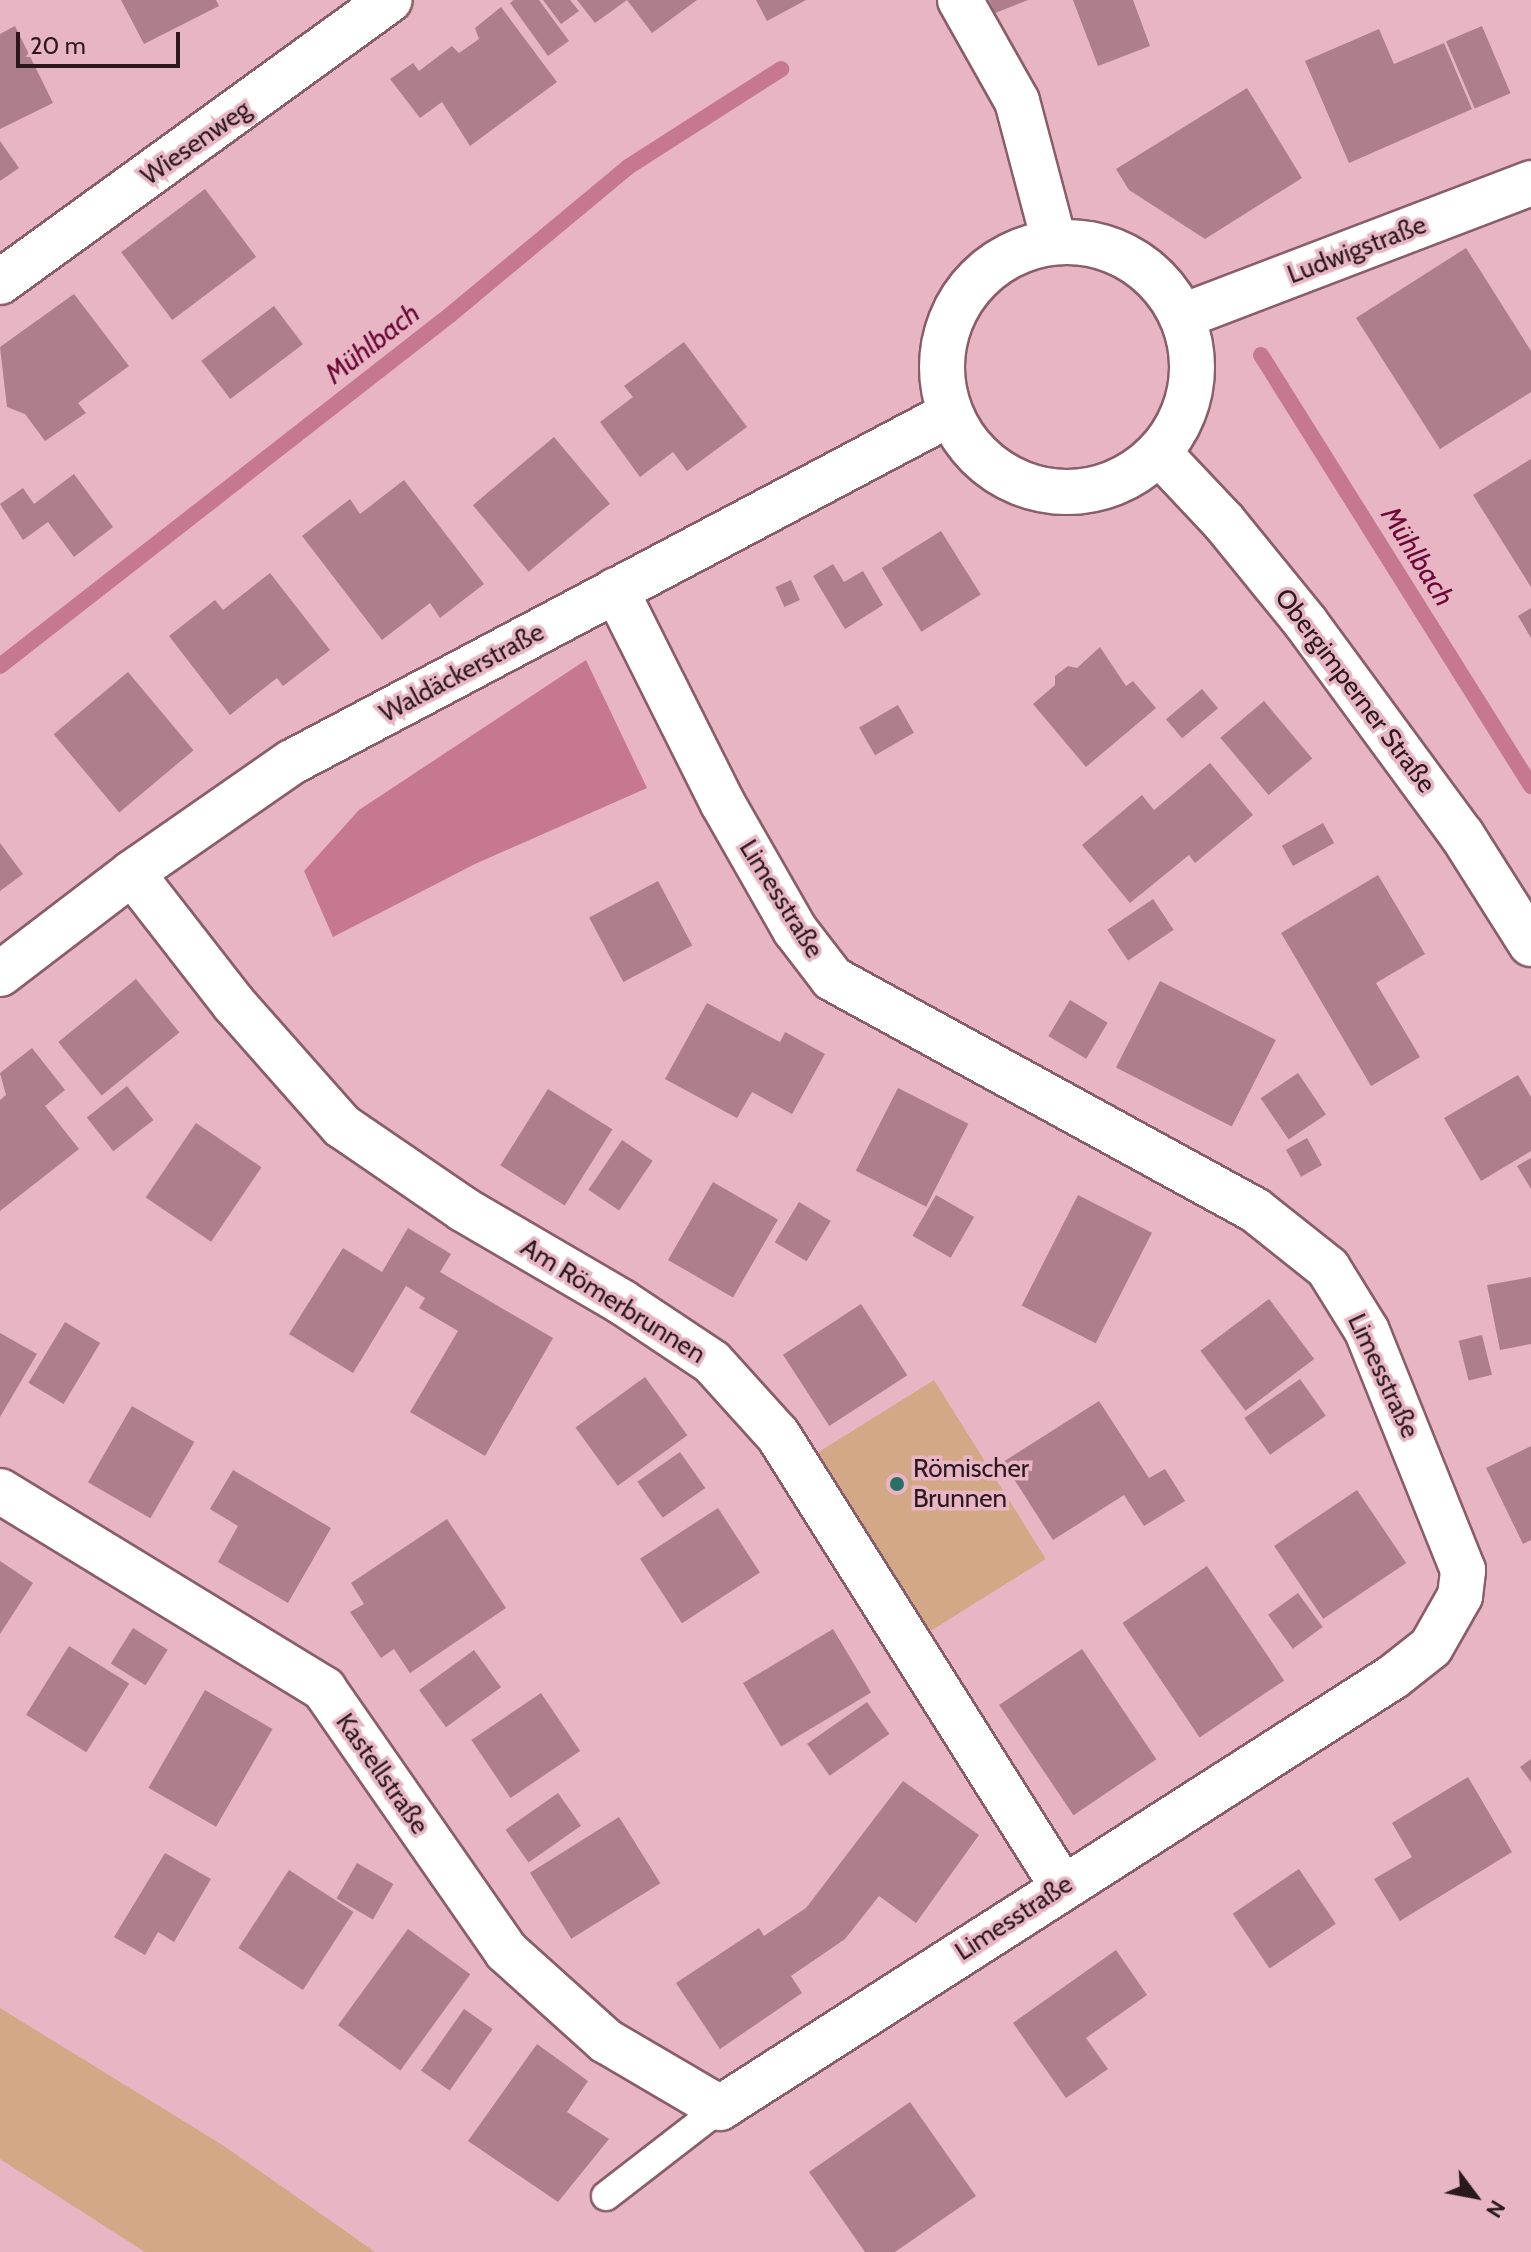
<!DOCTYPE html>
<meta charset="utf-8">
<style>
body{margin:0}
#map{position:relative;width:1531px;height:2252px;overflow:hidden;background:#e7b5c3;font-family:Cabin,sans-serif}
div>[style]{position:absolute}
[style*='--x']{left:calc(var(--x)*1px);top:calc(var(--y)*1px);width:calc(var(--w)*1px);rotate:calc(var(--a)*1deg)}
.green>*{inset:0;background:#d3a886;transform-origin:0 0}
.water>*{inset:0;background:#c77891}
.stream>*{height:16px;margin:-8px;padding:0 8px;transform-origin:8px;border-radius:8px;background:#c77891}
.building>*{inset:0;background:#ae7e8c;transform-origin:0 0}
.roads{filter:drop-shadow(2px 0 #8a5d6b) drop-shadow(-2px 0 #8a5d6b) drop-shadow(0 2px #8a5d6b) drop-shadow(0 -2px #8a5d6b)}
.lane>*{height:28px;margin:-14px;padding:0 14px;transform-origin:14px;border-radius:14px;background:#fff}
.street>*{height:44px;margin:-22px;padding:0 22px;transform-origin:22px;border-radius:22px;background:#fff}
.secondary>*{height:44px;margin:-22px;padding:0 22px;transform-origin:22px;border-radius:22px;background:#fff}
.secondary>.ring{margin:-22px;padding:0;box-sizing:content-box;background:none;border:44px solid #fff;border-radius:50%}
.dots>*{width:22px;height:22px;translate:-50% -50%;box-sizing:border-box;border:4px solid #e7b5c3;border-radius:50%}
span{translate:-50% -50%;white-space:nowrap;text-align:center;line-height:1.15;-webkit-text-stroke:7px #e7b5c3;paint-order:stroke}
.street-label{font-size:26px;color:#2a181e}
.poi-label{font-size:26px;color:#2a181e}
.left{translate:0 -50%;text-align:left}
.water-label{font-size:28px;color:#6a0736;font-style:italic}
.north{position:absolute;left:1435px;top:2156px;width:80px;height:80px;-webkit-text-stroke:6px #e7b5c3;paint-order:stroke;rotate:122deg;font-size:22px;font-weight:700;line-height:32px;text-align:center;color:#2a181e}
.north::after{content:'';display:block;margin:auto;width:28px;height:36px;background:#2a181e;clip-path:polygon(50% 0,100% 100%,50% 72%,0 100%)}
.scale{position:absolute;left:16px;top:32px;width:164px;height:36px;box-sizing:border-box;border:4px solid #2a181e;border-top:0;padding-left:10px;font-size:24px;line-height:28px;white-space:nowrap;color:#2a181e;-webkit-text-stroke:6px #e7b5c3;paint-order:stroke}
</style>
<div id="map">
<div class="green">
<div style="left:934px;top:1380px;width:211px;height:152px;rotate:58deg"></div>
<div style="clip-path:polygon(0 2008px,224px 2146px,375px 2252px,145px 2252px,0 2159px)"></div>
</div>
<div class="water">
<div style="clip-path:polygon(586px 660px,647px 788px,475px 864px,333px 937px,304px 871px,359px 810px)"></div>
</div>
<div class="stream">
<div style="--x:1261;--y:355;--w:509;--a:57.93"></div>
<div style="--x:0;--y:666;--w:571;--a:-37.95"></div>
<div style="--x:450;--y:315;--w:231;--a:-39.7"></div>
<div style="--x:628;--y:167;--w:182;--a:-32.6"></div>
</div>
<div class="building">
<div style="clip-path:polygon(121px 0,216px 0,219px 6px,144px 44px)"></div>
<div style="clip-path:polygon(514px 0,539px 0,569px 41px,548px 56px,510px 3px)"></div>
<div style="clip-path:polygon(543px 0,570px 0,579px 11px,561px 24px)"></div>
<div style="clip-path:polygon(577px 0,627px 0,595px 23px)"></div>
<div style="clip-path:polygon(627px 0,697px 0,652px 33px)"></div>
<div style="clip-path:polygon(756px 0,806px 0,767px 21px)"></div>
<div style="clip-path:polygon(989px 0,1028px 0,995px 13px)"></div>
<div style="clip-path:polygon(1073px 0,1133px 0,1150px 46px,1098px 66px)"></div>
<div style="clip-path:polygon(501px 7px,557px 82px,470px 146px,442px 102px,420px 118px,390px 79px,413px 63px,419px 71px,452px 46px,459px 53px,479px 39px,475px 28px)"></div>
<div style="clip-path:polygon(15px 26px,53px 103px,0 129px,0 34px)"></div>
<div style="left:1482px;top:26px;width:73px;height:39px;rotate:67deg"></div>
<div style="clip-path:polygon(1379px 29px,1394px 64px,1444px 43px,1472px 109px,1349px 163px,1305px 61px)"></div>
<div style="clip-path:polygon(1247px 88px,1302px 178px,1205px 239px,1129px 190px,1116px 169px)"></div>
<div style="clip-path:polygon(0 141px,19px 168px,0 181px)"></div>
<div style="left:205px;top:189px;width:85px;height:105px;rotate:53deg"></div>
<div style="clip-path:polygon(1466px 248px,1531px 351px,1531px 392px,1440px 449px,1356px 318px)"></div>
<div style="clip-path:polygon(74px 294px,129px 366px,78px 403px,86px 413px,45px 441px,25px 414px,7px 407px,0 347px)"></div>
<div style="left:274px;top:306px;width:48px;height:91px;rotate:53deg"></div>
<div style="clip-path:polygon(684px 342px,747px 427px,687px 471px,673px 452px,640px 477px,600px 422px,633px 397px,624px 386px)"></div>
<div style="left:554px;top:437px;width:87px;height:106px;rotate:50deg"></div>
<div style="clip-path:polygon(1531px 459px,1531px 587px,1473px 495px)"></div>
<div style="clip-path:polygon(74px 474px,113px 527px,74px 557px,48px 522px,23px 540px,0 504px,23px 488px,34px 504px)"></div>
<div style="clip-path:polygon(404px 480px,484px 584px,440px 618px,430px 603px,382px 640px,302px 536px,350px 499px,360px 514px)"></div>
<div style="left:941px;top:531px;width:75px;height:70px;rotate:58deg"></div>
<div style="clip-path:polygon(833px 564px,844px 582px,863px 571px,883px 605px,845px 629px,813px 576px)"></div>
<div style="clip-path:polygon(270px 573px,330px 650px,283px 686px,277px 678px,230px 715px,169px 636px,215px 600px,223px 610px)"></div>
<div style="left:791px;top:580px;width:22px;height:17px;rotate:66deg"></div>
<div style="clip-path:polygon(1531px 608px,1531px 638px,1518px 616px)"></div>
<div style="clip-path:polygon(1100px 647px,1126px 686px,1133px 681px,1156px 708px,1086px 767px,1033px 704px,1055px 685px,1055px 676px,1068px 666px,1077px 668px)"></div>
<div style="left:128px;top:672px;width:102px;height:97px;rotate:50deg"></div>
<div style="left:1202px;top:689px;width:25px;height:47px;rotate:50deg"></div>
<div style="left:1264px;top:701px;width:75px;height:57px;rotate:50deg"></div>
<div style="left:898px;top:705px;width:32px;height:45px;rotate:60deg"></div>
<div style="clip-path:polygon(1210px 763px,1253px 815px,1195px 863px,1189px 855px,1130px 903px,1082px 845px,1142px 795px,1154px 810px)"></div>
<div style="left:1323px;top:823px;width:23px;height:47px;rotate:61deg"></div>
<div style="clip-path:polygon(0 843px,23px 874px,0 891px)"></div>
<div style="clip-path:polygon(1378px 875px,1425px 954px,1376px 983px,1420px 1057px,1371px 1086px,1281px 933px)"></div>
<div style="left:658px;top:881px;width:73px;height:78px;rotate:62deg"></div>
<div style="left:1153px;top:899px;width:37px;height:55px;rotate:56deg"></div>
<div style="left:136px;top:979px;width:69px;height:100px;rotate:51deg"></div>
<div style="left:1160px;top:981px;width:130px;height:97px;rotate:27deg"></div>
<div style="left:1070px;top:1000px;width:44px;height:42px;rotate:31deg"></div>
<div style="clip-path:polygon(707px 1003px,780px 1042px,785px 1032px,825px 1054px,792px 1114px,752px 1092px,737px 1118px,665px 1079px)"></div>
<div style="clip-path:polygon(32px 1048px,65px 1090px,45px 1106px,79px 1149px,0 1211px,0 1100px,6px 1095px,0 1073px)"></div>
<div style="left:1298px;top:1073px;width:50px;height:45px;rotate:56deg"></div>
<div style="clip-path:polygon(1518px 1075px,1531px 1097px,1531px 1151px,1481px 1181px,1444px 1118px)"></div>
<div style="left:127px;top:1086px;width:43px;height:51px;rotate:52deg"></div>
<div style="left:898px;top:1088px;width:79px;height:93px;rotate:27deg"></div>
<div style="left:548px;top:1089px;width:76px;height:90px;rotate:32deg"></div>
<div style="left:196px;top:1123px;width:79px;height:90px;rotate:34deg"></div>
<div style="left:1307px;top:1138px;width:31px;height:24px;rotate:61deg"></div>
<div style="left:622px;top:1140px;width:37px;height:60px;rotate:34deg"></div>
<div style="clip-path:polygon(1531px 1158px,1531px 1189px,1517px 1166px)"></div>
<div style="left:713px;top:1182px;width:75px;height:90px;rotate:30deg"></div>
<div style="left:936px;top:1195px;width:44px;height:47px;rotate:30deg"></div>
<div style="left:1078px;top:1195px;width:83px;height:124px;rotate:27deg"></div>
<div style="left:799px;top:1202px;width:37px;height:47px;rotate:31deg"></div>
<div style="clip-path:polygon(408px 1228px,451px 1254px,440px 1272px,553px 1338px,485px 1456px,410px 1412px,458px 1331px,419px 1308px,425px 1298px,406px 1286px,353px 1373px,289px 1334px,343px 1248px,382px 1272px)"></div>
<div style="clip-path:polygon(1531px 1277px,1531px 1344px,1500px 1350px,1487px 1285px)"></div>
<div style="left:1269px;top:1299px;width:75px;height:86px;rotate:53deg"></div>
<div style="left:861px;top:1304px;width:85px;height:93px;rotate:57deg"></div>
<div style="left:65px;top:1322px;width:41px;height:71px;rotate:31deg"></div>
<div style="clip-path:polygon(0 1333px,37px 1354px,0 1417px)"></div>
<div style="left:1482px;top:1335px;width:41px;height:24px;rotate:76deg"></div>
<div style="left:645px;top:1377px;width:72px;height:86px;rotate:54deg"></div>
<div style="left:1300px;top:1379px;width:45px;height:68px;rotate:55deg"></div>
<div style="clip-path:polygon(1099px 1401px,1149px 1478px,1165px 1469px,1185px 1501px,1144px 1526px,1124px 1495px,1053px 1540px,1003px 1462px)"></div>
<div style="left:132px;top:1406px;width:72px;height:88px;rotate:30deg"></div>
<div style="clip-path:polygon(1531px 1446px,1531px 1540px,1523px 1544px,1486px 1468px)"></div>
<div style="left:680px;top:1452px;width:44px;height:52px;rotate:55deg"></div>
<div style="clip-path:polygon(233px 1470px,331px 1528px,288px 1603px,218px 1562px,238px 1526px,210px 1509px)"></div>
<div style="left:1357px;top:1490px;width:88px;height:100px;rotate:56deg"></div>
<div style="left:718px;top:1508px;width:77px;height:93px;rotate:57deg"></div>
<div style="clip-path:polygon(447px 1519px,506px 1608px,410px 1673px,394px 1649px,381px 1658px,350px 1612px,364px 1604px,351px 1583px)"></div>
<div style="clip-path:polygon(0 1561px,33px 1583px,0 1634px)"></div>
<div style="left:1207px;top:1566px;width:138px;height:102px;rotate:56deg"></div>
<div style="left:1298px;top:1593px;width:42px;height:37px;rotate:54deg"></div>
<div style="left:133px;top:1628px;width:41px;height:42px;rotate:32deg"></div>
<div style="left:833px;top:1629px;width:74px;height:105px;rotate:59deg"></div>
<div style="left:69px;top:1646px;width:71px;height:81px;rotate:32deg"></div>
<div style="left:1082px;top:1649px;width:133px;height:100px;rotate:56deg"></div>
<div style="left:474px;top:1650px;width:46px;height:68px;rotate:54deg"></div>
<div style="left:205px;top:1690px;width:78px;height:113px;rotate:30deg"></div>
<div style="left:541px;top:1693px;width:70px;height:84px;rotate:56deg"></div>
<div style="left:867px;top:1702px;width:39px;height:73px;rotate:55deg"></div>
<div style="clip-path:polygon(1531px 1759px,1531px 1782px,1520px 1767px)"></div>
<div style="clip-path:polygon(1468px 1777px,1512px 1852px,1400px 1921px,1374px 1879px,1412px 1857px,1392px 1823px)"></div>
<div style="clip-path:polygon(903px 1781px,979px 1835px,916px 1923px,879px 1896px,845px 1939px,791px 1976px,802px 1993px,720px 2049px,676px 1983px,759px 1928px,764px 1936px,806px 1908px)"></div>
<div style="left:558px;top:1793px;width:40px;height:64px;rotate:55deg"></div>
<div style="left:619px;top:1817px;width:78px;height:105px;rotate:58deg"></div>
<div style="clip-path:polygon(165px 1853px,211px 1879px,174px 1942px,158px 1932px,145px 1955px,114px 1937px)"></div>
<div style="left:357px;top:1863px;width:42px;height:41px;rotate:30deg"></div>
<div style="left:1299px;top:1869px;width:66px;height:80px;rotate:56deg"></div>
<div style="left:289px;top:1870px;width:77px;height:93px;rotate:33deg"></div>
<div style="left:408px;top:1929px;width:77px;height:119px;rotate:36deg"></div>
<div style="clip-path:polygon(1116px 1950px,1147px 1995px,1086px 2038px,1108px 2069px,1066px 2098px,1013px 2023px)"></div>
<div style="left:464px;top:2009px;width:35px;height:75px;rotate:35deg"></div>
<div style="clip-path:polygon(537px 2044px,588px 2081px,567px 2112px,609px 2139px,558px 2202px,468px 2141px)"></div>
<div style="clip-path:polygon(910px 2102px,976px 2196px,895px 2252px,865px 2252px,809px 2172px)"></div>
</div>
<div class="roads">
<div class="lane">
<div style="--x:606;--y:2196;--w:144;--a:-37.7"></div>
</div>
<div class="street">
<div style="--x:0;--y:282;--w:481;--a:-35.9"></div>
<div style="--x:1183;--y:316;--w:373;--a:-20.9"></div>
<div style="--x:132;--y:873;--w:166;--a:52.1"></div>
<div style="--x:234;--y:1004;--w:163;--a:48.5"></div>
<div style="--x:342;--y:1126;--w:147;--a:34.4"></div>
<div style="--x:463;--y:1209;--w:184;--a:30.3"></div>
<div style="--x:622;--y:1302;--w:108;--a:33.7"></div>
<div style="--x:712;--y:1362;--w:98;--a:47.9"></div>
<div style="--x:778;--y:1435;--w:533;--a:57.8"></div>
<div style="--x:0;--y:974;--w:166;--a:-37.4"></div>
<div style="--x:132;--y:873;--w:195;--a:-34.8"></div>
<div style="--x:292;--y:762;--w:744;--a:-27.87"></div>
<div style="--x:0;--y:1491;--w:380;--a:31.4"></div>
<div style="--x:324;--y:1689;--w:319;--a:55.2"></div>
<div style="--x:506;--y:1951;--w:135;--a:42"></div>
<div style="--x:606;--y:2041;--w:132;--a:30.4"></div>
<div style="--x:720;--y:2108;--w:799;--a:-32.64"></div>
<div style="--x:1393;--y:1677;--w:48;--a:-38.3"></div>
<div style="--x:1431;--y:1647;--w:59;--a:-60.4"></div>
<div style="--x:1460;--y:1596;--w:26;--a:-83"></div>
<div style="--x:1463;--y:1570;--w:258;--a:-111.9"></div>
<div style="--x:1367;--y:1331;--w:74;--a:-121.8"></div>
<div style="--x:1328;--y:1268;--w:93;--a:-141.5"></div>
<div style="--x:1255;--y:1210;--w:482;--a:-151.3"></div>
<div style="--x:832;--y:978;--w:61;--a:-127.6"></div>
<div style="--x:795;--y:930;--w:147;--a:-119.7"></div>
<div style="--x:722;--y:802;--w:237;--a:-116.6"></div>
</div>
<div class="secondary">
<div style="--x:960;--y:0;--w:116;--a:60.6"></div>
<div style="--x:1017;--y:101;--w:145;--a:75.2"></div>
<div class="ring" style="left:942px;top:242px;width:206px;height:206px"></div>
<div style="--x:1159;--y:453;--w:95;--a:46.7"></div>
<div style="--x:1224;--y:522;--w:130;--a:50.9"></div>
<div style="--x:1306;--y:623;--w:263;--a:53.7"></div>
<div style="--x:1462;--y:835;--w:129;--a:57.7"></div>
</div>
</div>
<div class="dots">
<div style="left:897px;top:1484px;background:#296f63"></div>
</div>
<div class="street-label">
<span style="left:196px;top:143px;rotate:-35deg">Wiesenweg</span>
<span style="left:1357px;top:250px;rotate:-21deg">Ludwigstraße</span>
<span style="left:462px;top:673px;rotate:-28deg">Waldäckerstraße</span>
<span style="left:1355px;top:691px;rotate:53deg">Obergimperner Straße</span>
<span style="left:781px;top:899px;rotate:58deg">Limesstraße</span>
<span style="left:613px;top:1301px;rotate:32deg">Am Römerbrunnen</span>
<span style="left:1383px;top:1376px;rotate:65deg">Limesstraße</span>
<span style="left:382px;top:1774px;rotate:55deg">Kastellstraße</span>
<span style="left:1014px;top:1918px;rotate:-33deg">Limesstraße</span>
</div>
<div class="poi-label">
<span class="left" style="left:913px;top:1484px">Römischer<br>Brunnen</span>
</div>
<div class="water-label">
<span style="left:372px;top:343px;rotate:-38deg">Mühlbach</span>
<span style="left:1418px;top:556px;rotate:58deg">Mühlbach</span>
</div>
<div class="north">N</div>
<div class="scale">20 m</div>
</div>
